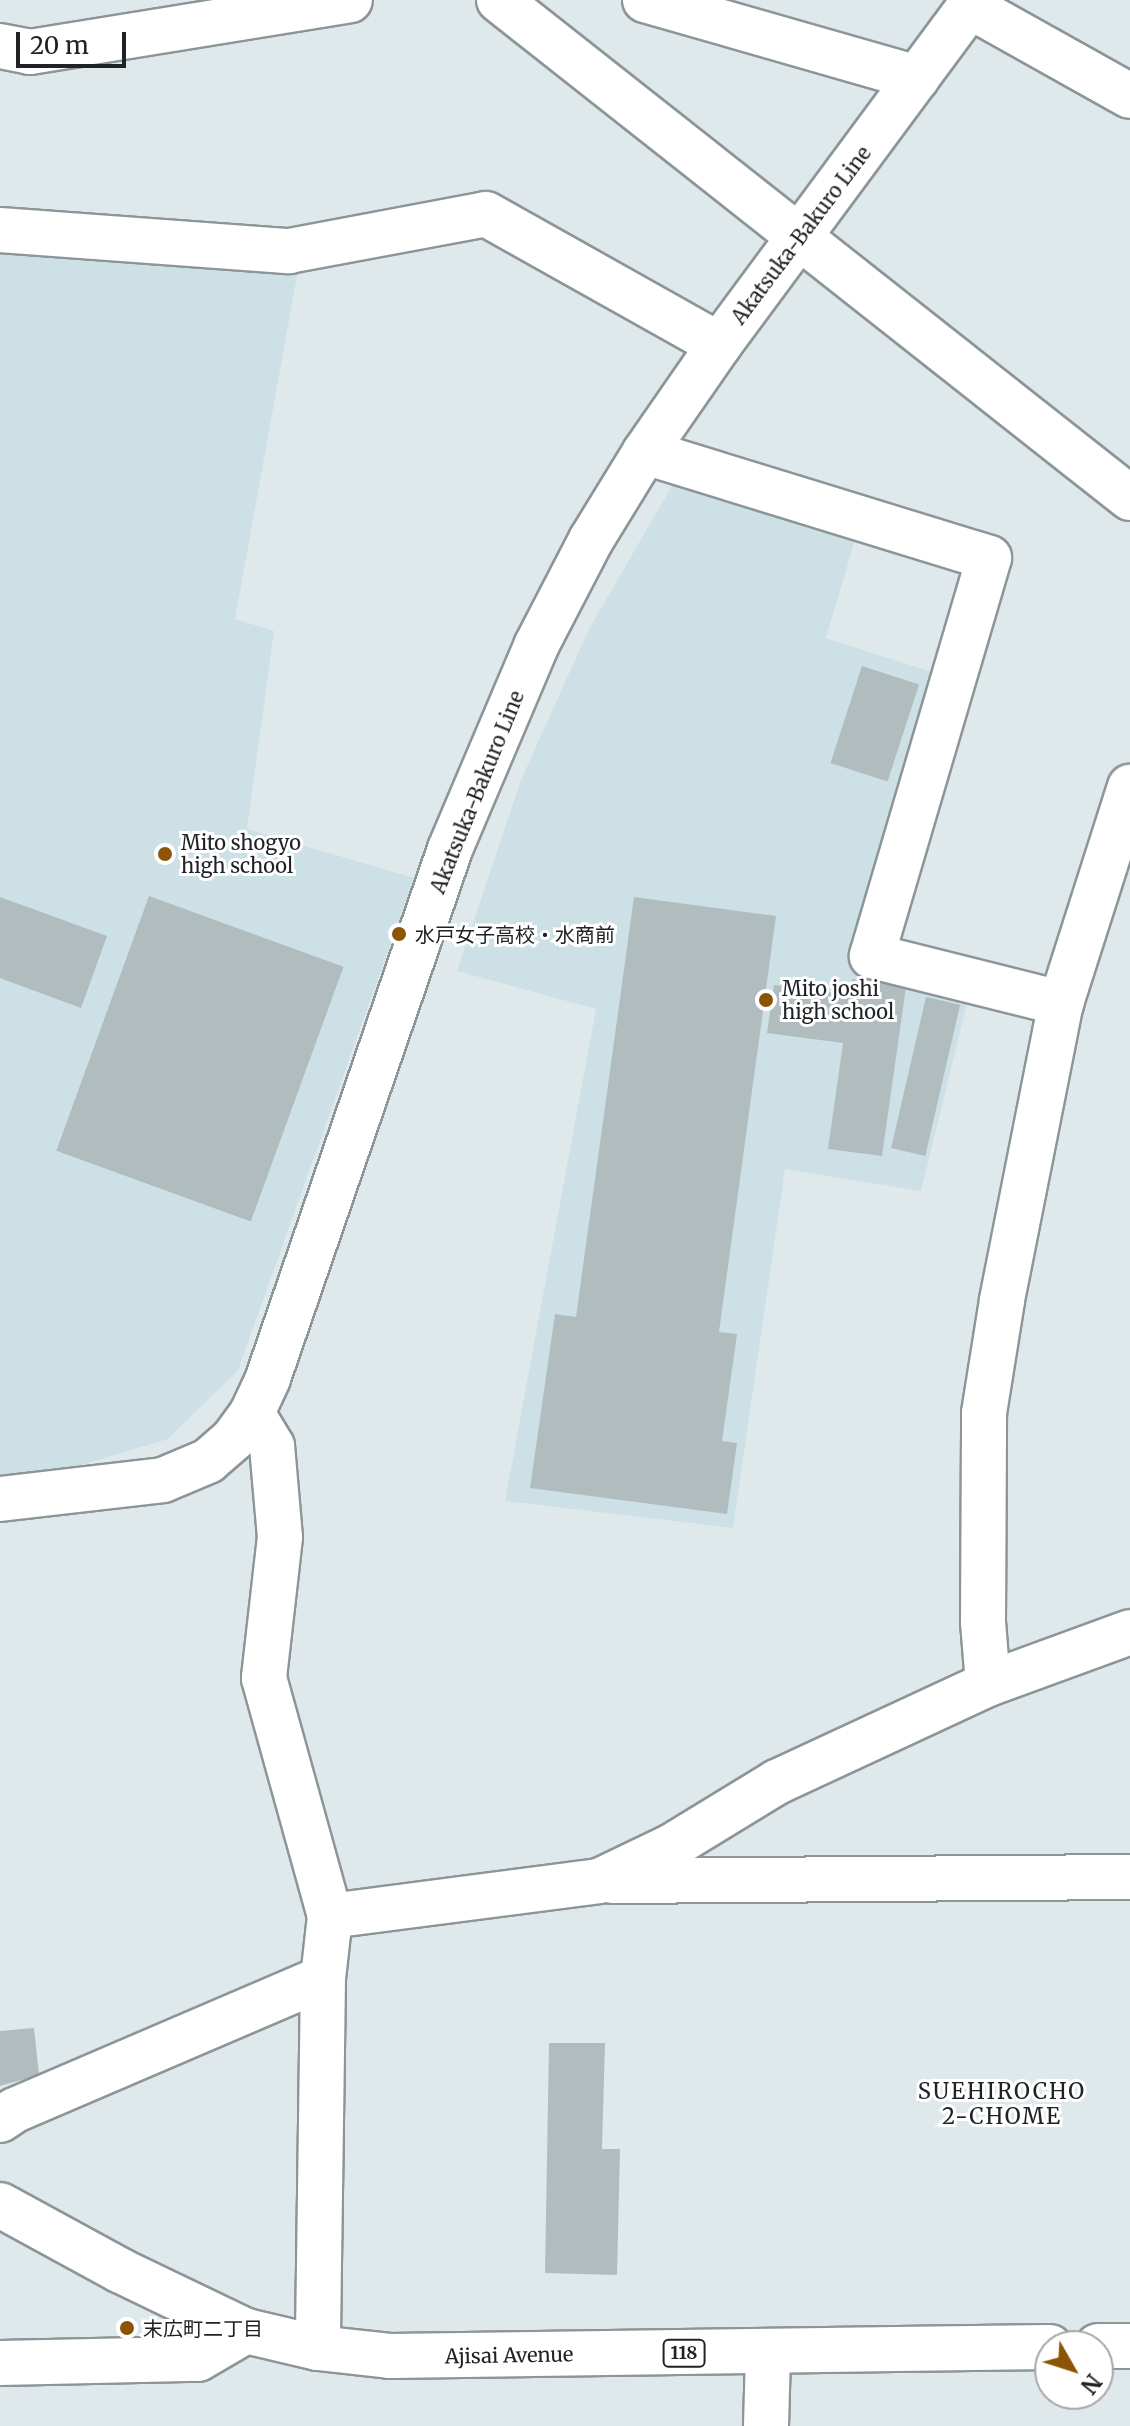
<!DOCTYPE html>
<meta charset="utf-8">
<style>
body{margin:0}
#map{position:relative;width:1130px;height:2426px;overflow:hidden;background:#dfe9ec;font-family:Merriweather,"Noto Sans JP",serif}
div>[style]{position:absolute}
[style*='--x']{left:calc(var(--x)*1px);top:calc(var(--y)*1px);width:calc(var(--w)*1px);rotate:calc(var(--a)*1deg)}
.built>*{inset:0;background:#cde0e6}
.building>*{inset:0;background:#b1bcbf;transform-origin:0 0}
.roads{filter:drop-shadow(2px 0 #8c9598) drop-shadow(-2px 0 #8c9598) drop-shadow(0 2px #8c9598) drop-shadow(0 -2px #8c9598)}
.minor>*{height:44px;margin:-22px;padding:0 22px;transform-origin:22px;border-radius:22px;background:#fff}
.major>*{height:44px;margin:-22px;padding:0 22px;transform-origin:22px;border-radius:22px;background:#fff}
.highway>*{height:44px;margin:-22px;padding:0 22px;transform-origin:22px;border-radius:22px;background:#fff}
.dots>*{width:22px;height:22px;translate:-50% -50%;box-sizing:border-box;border:4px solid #fff;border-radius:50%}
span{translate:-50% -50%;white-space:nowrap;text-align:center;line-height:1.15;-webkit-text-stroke:6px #fff;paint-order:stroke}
.shield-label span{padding:2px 6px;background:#fff;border:2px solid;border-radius:6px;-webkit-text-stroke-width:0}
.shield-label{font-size:18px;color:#202325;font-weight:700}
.street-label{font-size:20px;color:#202325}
.poi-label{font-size:20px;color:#202325}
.left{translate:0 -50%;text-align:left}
.neighbourhood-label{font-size:22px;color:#202325;letter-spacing:2px}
.north{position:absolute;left:1034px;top:2330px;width:80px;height:80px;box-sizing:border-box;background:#fff;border:2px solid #a6a7a8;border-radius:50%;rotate:129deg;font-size:22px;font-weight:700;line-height:32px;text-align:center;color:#202325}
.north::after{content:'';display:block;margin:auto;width:28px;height:36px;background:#8b5505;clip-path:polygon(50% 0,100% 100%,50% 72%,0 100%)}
.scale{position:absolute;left:16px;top:32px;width:110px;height:36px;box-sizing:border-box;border:4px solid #202325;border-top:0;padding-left:10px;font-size:24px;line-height:28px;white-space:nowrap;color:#202325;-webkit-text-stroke:6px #fff;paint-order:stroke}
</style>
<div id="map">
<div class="built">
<div style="clip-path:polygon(0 241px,299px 265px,235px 619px,274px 631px,247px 829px,414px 878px,238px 1370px,168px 1439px,58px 1472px,0 1476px)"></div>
<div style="clip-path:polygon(679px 474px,859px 526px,826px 638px,944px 676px,858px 963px,970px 991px,921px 1191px,785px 1169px,733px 1528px,505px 1501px,596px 1009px,457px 971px,521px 780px,589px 629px)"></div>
</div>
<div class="building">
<div style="left:862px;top:666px;width:60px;height:102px;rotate:18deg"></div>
<div style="left:149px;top:896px;width:207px;height:271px;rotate:20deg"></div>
<div style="clip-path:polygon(0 897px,107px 936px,81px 1008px,0 978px)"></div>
<div style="clip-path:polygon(634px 897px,776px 916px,719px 1332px,737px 1334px,722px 1441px,737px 1443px,727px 1514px,530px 1488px,555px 1314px,576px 1317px)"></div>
<div style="clip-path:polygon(852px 979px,906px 987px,882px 1156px,828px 1149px,843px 1043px,767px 1033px,774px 985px,850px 995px)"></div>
<div style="left:926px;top:997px;width:35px;height:155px;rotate:13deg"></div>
<div style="clip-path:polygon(34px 2028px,39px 2075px,0 2086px,0 2031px)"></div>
<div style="clip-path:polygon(549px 2043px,605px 2043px,602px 2149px,620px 2149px,617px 2275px,545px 2273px)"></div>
</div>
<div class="roads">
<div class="minor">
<div style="--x:499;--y:0;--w:804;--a:38.28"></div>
<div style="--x:645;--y:0;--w:283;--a:16"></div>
<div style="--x:969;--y:6;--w:184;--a:29.2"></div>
<div style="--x:0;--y:46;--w:31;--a:11"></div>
<div style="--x:30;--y:52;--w:324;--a:-9.2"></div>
<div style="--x:0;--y:230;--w:290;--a:4.2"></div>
<div style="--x:289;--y:251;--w:200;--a:-10.6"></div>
<div style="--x:486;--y:214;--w:267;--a:29.3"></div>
<div style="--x:645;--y:452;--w:360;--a:17.1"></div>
<div style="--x:989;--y:558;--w:415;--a:106.4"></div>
<div style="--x:872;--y:956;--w:195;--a:14"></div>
<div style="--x:252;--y:1413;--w:39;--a:59"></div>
<div style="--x:272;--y:1446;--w:91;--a:85"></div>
<div style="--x:280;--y:1537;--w:142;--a:96.5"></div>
<div style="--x:264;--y:1678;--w:247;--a:74.5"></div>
<div style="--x:330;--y:1916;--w:62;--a:96.4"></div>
<div style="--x:323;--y:1978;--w:370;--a:90.8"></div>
<div style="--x:988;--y:1684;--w:62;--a:-94.6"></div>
<div style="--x:983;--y:1622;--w:209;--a:-89.7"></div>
<div style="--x:984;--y:1413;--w:114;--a:-80.9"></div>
<div style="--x:1002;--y:1300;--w:303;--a:-78.8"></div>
<div style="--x:1061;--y:1003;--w:227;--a:-72.3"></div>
<div style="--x:612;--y:1881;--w:518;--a:-0.44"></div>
<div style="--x:330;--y:1916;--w:271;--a:-7.4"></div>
<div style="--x:599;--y:1881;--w:81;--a:-25.6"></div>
<div style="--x:672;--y:1846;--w:123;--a:-31.4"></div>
<div style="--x:777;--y:1782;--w:233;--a:-24.9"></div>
<div style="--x:988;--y:1684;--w:151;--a:-20.1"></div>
<div style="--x:0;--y:2120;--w:18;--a:-34"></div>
<div style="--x:15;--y:2110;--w:335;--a:-23.2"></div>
<div style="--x:0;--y:2363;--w:198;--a:-1.2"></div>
<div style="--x:198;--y:2359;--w:56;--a:-30.3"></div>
<div style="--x:766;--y:2426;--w:73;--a:-88.4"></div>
</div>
<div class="major">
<div style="--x:0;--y:1499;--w:164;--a:-6.6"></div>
<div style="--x:163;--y:1480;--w:49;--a:-22.9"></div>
<div style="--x:208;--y:1461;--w:35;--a:-41"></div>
<div style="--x:234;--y:1438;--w:31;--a:-54"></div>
<div style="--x:252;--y:1413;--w:38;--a:-65"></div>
<div style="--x:268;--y:1378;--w:559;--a:-71.01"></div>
<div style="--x:450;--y:849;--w:220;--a:-67"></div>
<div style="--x:536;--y:646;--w:119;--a:-62.6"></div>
<div style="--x:591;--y:540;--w:103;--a:-58.5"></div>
<div style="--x:645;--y:452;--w:130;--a:-55.3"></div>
<div style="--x:719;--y:345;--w:429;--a:-53.5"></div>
</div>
<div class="highway">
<div style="--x:0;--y:2205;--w:136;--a:28.6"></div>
<div style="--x:119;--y:2270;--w:141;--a:25.7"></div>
<div style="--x:246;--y:2331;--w:74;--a:13.3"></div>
<div style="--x:318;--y:2348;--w:72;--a:6.3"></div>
<div style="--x:390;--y:2356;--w:660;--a:-0.78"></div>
<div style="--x:1098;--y:2346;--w:32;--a:0"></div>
</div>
</div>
<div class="dots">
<div style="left:165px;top:854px;background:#8b5505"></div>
<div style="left:399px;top:934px;background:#8b5505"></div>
<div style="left:766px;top:1000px;background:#8b5505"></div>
<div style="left:127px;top:2328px;background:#8b5505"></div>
</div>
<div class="shield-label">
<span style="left:684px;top:2353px">118</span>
</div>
<div class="street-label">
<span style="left:801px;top:235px;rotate:-53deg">Akatsuka-Bakuro Line</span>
<span style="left:477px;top:792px;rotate:-68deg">Akatsuka-Bakuro Line</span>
<span style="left:509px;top:2355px;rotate:-1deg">Ajisai Avenue</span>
</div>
<div class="poi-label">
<span class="left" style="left:181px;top:854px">Mito shogyo<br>high school</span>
<span class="left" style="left:415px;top:934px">水戸女子高校・水商前</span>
<span class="left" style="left:782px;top:1000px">Mito joshi<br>high school</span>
<span class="left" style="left:143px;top:2328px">末広町二丁目</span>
</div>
<div class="neighbourhood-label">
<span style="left:1002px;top:2104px">SUEHIROCHO<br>2-CHOME</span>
</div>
<div class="north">N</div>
<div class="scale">20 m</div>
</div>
